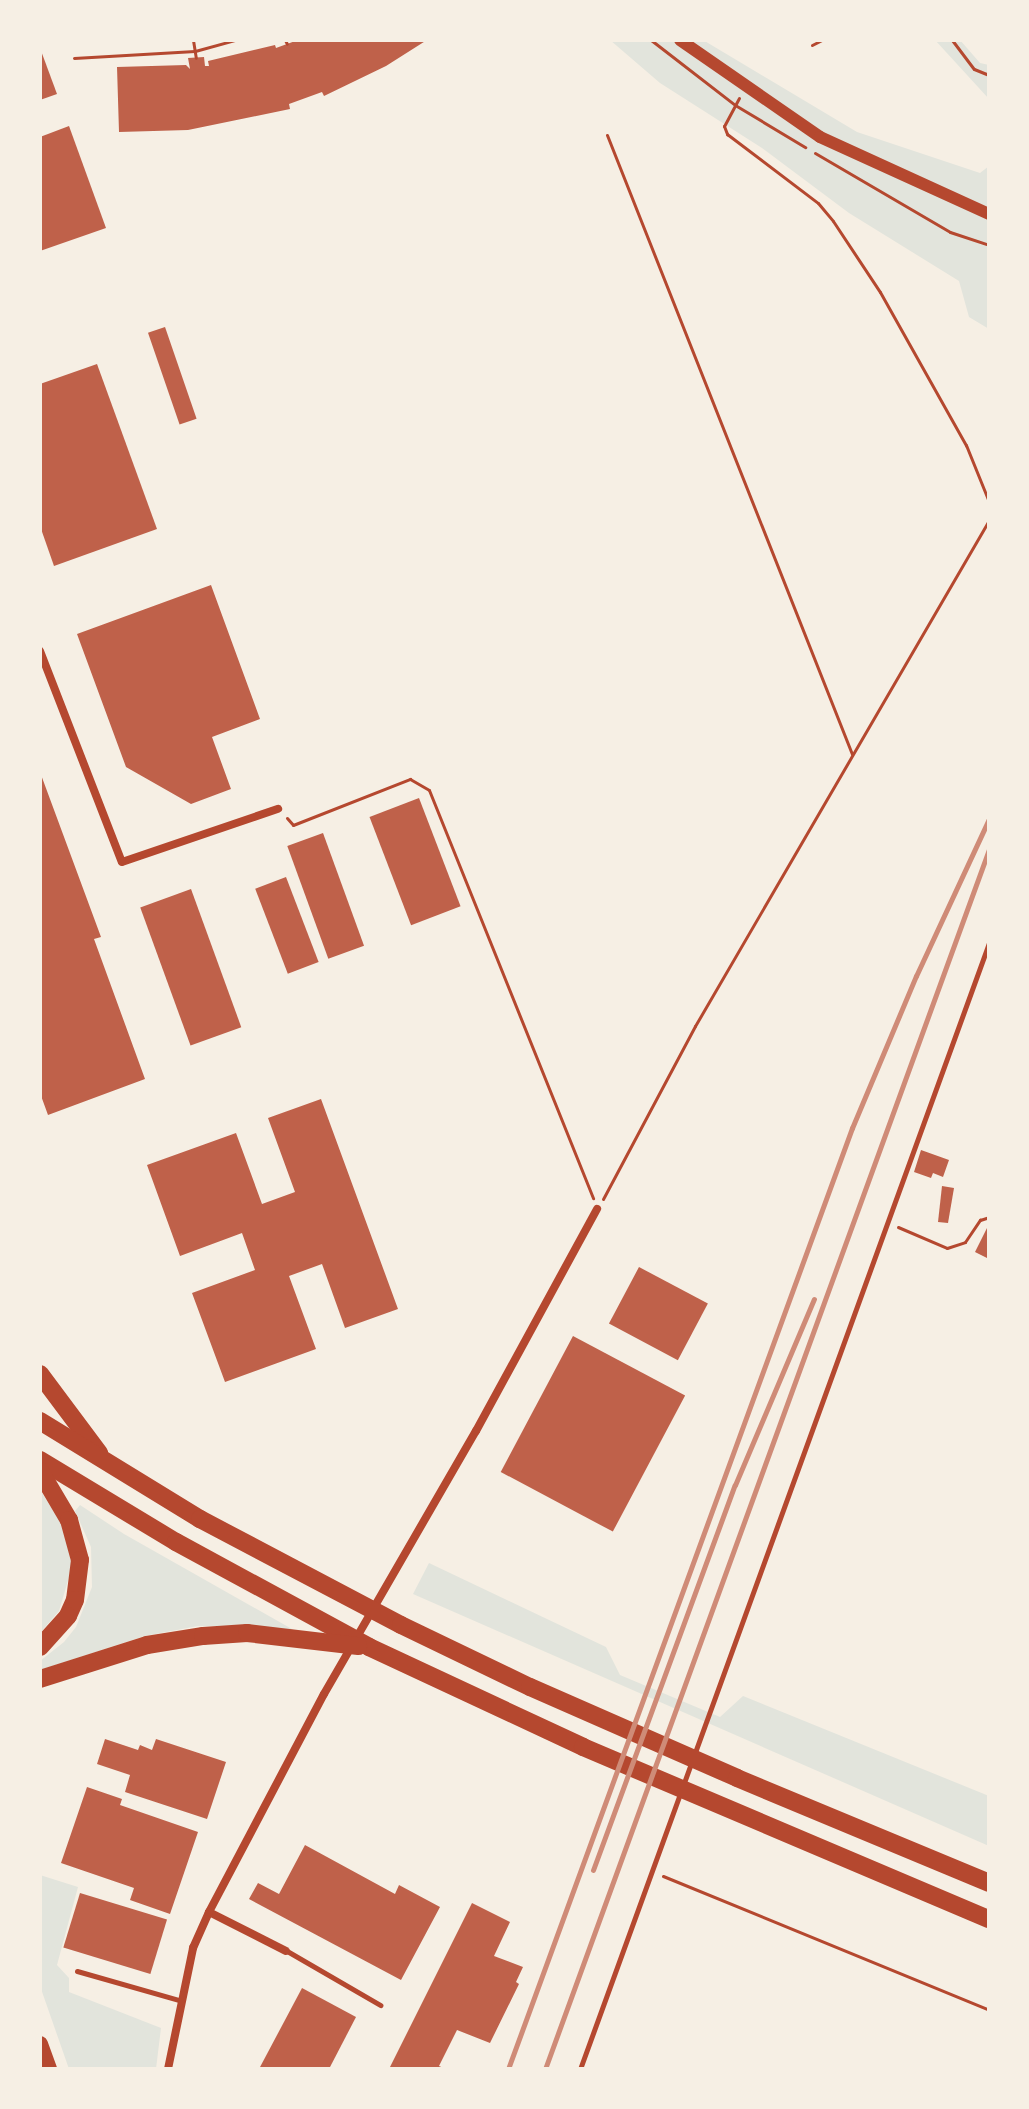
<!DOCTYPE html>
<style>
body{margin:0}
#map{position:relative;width:1029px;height:2109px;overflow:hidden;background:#f6efe4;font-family:Jost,sans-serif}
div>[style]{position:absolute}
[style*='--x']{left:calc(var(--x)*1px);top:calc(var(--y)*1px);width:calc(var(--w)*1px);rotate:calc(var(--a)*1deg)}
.green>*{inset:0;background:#e2e4dc}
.building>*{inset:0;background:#bf614a;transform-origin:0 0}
.path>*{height:3px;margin:-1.5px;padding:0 1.5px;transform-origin:1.5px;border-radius:1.5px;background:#b5482f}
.service>*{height:5px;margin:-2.5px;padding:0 2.5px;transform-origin:2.5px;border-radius:2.5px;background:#b5482f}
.minor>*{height:8px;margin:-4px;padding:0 4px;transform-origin:4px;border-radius:4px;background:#b5482f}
.tertiary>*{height:12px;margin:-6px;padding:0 6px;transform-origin:6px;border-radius:6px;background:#b5482f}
.primary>*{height:16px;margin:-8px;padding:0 8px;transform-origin:8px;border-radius:8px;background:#b5482f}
.motorway>*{height:18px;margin:-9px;padding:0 9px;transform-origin:9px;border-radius:9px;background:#b5482f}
.rail>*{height:5px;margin:-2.5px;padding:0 2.5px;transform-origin:2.5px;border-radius:2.5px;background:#cf8b77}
span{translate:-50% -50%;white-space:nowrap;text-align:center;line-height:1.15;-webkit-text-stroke:6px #f6efe4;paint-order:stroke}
.frame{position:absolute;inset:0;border:42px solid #f6efe4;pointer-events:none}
</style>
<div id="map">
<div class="green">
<div style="clip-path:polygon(610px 40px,703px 40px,857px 132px,980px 173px,989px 166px,989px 329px,969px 317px,959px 281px,849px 213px,762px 148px,660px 83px)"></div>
<div style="clip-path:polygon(935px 40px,960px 40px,980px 63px,989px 65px,989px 99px)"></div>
<div style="clip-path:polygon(40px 1490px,65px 1529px,72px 1567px,59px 1611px,40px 1633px)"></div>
<div style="clip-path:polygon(80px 1505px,124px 1534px,299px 1633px,260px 1626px,198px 1626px,145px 1636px,40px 1670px,40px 1661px,64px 1642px,76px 1627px,92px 1587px,91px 1547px,75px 1511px)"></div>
<div style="clip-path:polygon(429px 1563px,606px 1647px,620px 1675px,720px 1717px,743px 1696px,989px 1796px,989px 1846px,413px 1594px)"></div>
<div style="clip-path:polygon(40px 1875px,78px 1887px,57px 1965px,69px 1978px,69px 1992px,161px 2028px,156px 2069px,69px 2069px,40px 1986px)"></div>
</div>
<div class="building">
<div style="clip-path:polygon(298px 40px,427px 40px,386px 66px,324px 96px,322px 92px,289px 104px,290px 109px,188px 130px,119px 132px,117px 67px,186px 65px,190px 69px,188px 58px,204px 57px,205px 66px,209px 66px,208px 61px,275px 45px,276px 48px)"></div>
<div style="clip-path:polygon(40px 48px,57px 94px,40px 100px)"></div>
<div style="clip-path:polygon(69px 126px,106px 228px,40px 251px,40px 137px)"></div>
<div style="left:165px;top:327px;width:97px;height:18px;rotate:71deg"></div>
<div style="clip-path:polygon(97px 364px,157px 529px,54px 566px,40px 526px,40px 384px)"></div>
<div style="clip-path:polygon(211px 585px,260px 719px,212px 737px,231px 789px,191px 804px,126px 767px,77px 634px)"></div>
<div style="clip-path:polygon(40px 772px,101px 937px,94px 939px,145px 1079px,48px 1115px,40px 1093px)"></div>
<div style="left:419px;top:798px;width:116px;height:53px;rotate:69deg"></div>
<div style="left:323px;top:833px;width:120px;height:38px;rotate:70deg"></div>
<div style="left:286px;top:877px;width:91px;height:33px;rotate:69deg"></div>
<div style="left:191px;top:889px;width:147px;height:54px;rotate:70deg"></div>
<div style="clip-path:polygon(321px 1099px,398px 1309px,345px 1328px,322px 1264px,289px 1276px,316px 1349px,225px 1382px,192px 1293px,255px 1270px,242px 1233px,180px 1256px,147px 1165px,236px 1133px,262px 1204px,295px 1192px,268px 1118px)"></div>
<div style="clip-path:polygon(921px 1150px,949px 1160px,943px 1177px,933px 1173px,931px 1178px,914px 1172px)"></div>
<div style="clip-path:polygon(942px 1186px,954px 1188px,948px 1223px,938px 1222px)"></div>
<div style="clip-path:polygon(987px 1228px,989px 1229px,989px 1259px,975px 1252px)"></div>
<div style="left:639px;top:1267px;width:78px;height:64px;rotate:28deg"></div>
<div style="left:573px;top:1336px;width:127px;height:154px;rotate:28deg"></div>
<div style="clip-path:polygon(105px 1739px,138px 1750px,140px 1745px,152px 1750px,156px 1739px,226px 1762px,207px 1819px,125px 1792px,130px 1775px,97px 1764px)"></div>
<div style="clip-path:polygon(87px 1787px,122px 1799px,120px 1805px,198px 1832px,170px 1914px,130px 1900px,134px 1888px,61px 1863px)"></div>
<div style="clip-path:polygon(305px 1845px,395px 1894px,399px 1885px,440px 1907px,401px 1980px,249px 1899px,258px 1883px,279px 1894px)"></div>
<div style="left:80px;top:1893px;width:91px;height:57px;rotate:17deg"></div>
<div style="clip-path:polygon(472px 1903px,510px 1922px,494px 1956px,523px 1967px,516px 1982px,519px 1984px,490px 2043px,457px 2030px,439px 2066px,446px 2069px,389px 2069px)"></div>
<div style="clip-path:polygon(302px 1988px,356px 2017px,329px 2069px,259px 2069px)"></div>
</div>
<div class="path">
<div style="--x:193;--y:40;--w:18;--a:81"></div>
<div style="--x:285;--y:40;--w:4;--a:63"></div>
<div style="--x:651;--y:40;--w:106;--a:37.7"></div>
<div style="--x:735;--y:105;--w:82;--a:31"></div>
<div style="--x:952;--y:40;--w:36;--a:53"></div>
<div style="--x:974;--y:69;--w:16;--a:22"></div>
<div style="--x:812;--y:45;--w:11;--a:-27"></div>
<div style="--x:74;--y:58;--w:121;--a:-3.3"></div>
<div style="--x:195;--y:51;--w:41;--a:-15.4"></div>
<div style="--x:739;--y:98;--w:32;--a:118"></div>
<div style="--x:724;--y:126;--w:9;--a:69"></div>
<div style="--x:727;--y:134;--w:114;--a:37.2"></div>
<div style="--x:818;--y:203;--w:23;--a:50"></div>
<div style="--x:833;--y:221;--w:85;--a:56.5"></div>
<div style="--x:880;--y:292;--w:176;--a:60.7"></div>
<div style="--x:966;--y:445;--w:61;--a:68"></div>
<div style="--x:607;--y:135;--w:666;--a:68.41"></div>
<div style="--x:815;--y:153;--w:156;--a:30.3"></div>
<div style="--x:950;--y:232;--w:41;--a:18.4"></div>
<div style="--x:287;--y:818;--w:9;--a:49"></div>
<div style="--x:293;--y:825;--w:126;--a:-21.5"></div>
<div style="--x:410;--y:779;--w:22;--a:30"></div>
<div style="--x:429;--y:790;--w:440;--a:68.1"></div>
<div style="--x:603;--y:1199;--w:196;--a:-62"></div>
<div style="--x:695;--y:1026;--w:585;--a:-59.84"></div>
<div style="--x:898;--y:1227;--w:53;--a:23.2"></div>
<div style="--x:947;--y:1248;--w:19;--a:-18"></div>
<div style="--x:965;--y:1242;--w:27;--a:-56"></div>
<div style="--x:980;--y:1220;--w:9;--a:-18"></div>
<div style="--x:663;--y:1876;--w:352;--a:22.3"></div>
</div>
<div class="service">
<div style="--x:287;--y:1951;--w:108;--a:30.1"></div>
<div style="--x:77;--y:1971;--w:109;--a:15.9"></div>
<div style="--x:580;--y:2069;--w:1198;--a:-70.04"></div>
</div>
<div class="minor">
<div style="--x:40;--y:651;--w:226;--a:68.8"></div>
<div style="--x:122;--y:862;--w:165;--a:-18.8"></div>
<div style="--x:209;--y:1912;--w:86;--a:26.9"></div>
<div style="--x:168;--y:2069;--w:124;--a:-78.3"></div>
<div style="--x:193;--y:1948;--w:39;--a:-66"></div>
<div style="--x:209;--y:1912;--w:246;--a:-62.2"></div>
<div style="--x:324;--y:1694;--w:304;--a:-60"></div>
<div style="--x:476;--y:1431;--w:253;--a:-61.4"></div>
</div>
<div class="tertiary">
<div style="--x:680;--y:40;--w:170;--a:34.7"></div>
<div style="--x:820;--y:137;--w:186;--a:24.5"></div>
</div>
<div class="primary">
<div style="--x:40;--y:2044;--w:27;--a:70"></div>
</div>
<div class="motorway">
<div style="--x:40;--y:1374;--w:99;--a:53.2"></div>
<div style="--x:40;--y:1421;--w:188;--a:31.5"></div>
<div style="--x:200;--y:1519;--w:227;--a:27.8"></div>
<div style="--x:401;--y:1625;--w:143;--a:25.7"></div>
<div style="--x:530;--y:1687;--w:226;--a:23.7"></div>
<div style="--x:737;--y:1778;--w:273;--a:22.6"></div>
<div style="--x:40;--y:1460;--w:159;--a:31.1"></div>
<div style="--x:176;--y:1542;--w:220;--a:28.5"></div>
<div style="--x:369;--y:1647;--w:236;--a:25"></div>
<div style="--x:583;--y:1747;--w:441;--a:23"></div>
<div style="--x:40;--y:1471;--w:57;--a:59.4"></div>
<div style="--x:69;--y:1520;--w:41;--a:74.6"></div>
<div style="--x:80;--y:1560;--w:40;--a:97.1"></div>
<div style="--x:75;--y:1600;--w:17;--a:114"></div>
<div style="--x:68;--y:1616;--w:42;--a:132.1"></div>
<div style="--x:40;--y:1679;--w:112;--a:-17.6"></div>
<div style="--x:147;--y:1645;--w:57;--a:-9.1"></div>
<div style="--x:203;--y:1636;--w:44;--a:-3.9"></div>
<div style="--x:247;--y:1633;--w:112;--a:6.7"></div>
</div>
<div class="rail">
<div style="--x:593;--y:1870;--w:410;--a:-69.8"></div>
<div style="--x:735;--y:1485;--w:202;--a:-67"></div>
<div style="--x:508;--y:2069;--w:1002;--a:-69.92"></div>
<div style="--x:852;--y:1128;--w:165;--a:-67.2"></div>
<div style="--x:916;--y:976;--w:173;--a:-65.1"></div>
<div style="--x:545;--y:2069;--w:1298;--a:-70"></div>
</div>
<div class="frame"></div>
</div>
